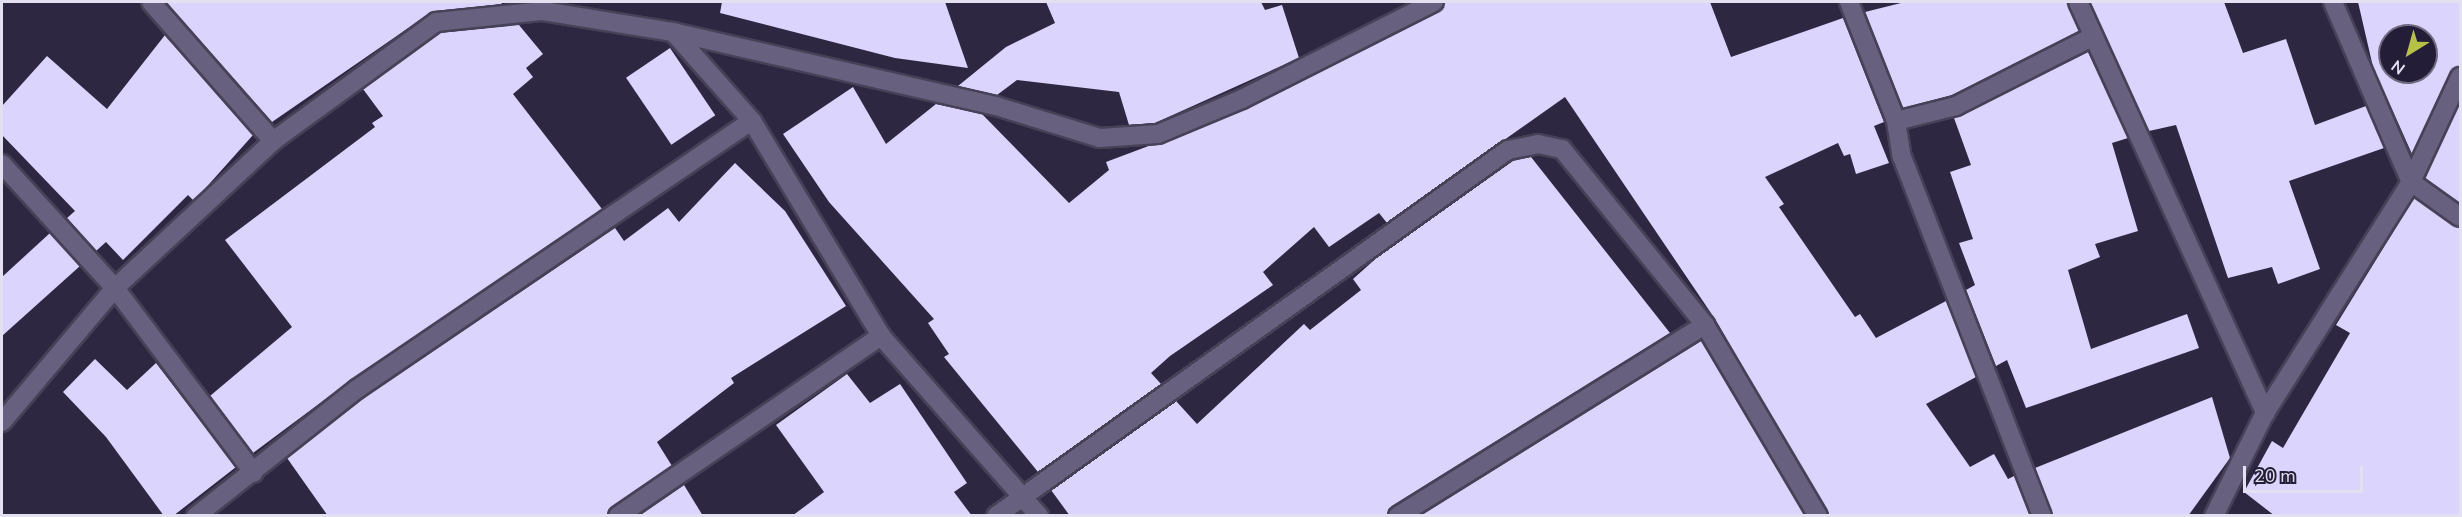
<!DOCTYPE html>
<style>
body{margin:0}
#map{position:relative;width:2462px;height:517px;overflow:hidden;background:#2d2742;font-family:"Nunito Sans",sans-serif}
div>[style]{position:absolute}
[style*='--x']{left:calc(var(--x)*1px);top:calc(var(--y)*1px);width:calc(var(--w)*1px);rotate:calc(var(--a)*1deg)}
.building>*{inset:0;background:#dbd4fc;transform-origin:0 0}
.roads{filter:drop-shadow(2px 0 #474158) drop-shadow(-2px 0 #474158) drop-shadow(0 2px #474158) drop-shadow(0 -2px #474158)}
.minor>*{height:18px;margin:-9px;padding:0 9px;transform-origin:9px;border-radius:9px;background:#67617f}
span{translate:-50% -50%;white-space:nowrap;text-align:center;line-height:1.15;-webkit-text-stroke:6px #231d37;paint-order:stroke}
.frame{position:absolute;inset:0;border:3px solid #e3e0f1;pointer-events:none}
.north{position:absolute;left:2378px;top:24px;width:60px;height:60px;box-sizing:border-box;background:#231d37;border:2px solid #706b81;border-radius:50%;rotate:217deg;font-size:16px;font-weight:700;line-height:24px;text-align:center;color:#e3e0f1}
.north::after{content:'';display:block;margin:auto;width:21px;height:27px;background:#b8c147;clip-path:polygon(50% 0,100% 100%,50% 72%,0 100%)}
.scale{position:absolute;left:2243px;top:466px;width:120px;height:27px;box-sizing:border-box;border:3px solid #e3e0f1;border-top:0;padding-left:8px;font-size:18px;line-height:21px;white-space:nowrap;color:#e3e0f1;-webkit-text-stroke:4px #231d37;paint-order:stroke}
</style>
<div id="map">
<div class="building">
<div style="clip-path:polygon(166px 2px,500px 2px,502px 4px,430px 13px,272px 122px)"></div>
<div style="clip-path:polygon(722px 2px,945px 2px,968px 68px,895px 58px,720px 13px)"></div>
<div style="clip-path:polygon(1046px 2px,1261px 2px,1265px 10px,1282px 5px,1299px 58px,1155px 123px,1129px 125px,1119px 92px,1017px 80px,997px 95px,958px 86px,1006px 47px,1055px 23px)"></div>
<div style="clip-path:polygon(1445px 2px,1710px 2px,1731px 57px,1843px 18px,1884px 122px,1874px 126px,1889px 163px,1856px 174px,1850px 154px,1844px 156px,1838px 143px,1765px 177px,1784px 204px,1779px 207px,1855px 317px,1860px 314px,1876px 338px,1946px 301px,1976px 377px,1926px 404px,1970px 467px,1994px 454px,2008px 479px,2014px 476px,2030px 516px,1829px 516px,1715px 319px,1565px 97px,1387px 223px,1379px 213px,1329px 247px,1314px 227px,1263px 272px,1273px 285px,1170px 356px,1151px 373px,1161px 384px,1038px 472px,944px 357px,949px 354px,928px 323px,934px 319px,829px 202px,783px 134px,853px 87px,886px 144px,936px 104px,982px 114px,1069px 203px,1109px 170px,1106px 162px,1247px 109px,1439px 12px)"></div>
<div style="clip-path:polygon(1905px 2px,2067px 2px,2079px 31px,1952px 95px,1903px 108px,1865px 12px)"></div>
<div style="clip-path:polygon(2090px 2px,2224px 2px,2243px 53px,2286px 39px,2315px 125px,2366px 106px,2384px 148px,2289px 181px,2320px 269px,2278px 284px,2272px 267px,2228px 278px,2176px 125px,2149px 131px)"></div>
<div style="clip-path:polygon(evenodd,2358px 2px,2460px 2px,2460px 66px,2450px 72px,2412px 154px,2373px 67px,2358px 2px,2390px 36px,2426px 36px,2426px 72px,2390px 72px,2390px 36px)"></div>
<div style="clip-path:polygon(519px 25px,543px 54px,526px 68px,533px 77px,513px 94px,602px 209px,351px 380px,253px 453px,210px 396px,292px 327px,225px 240px,375px 127px,372px 123px,383px 116px,363px 89px,440px 33px)"></div>
<div style="clip-path:polygon(165px 35px,253px 135px,202px 192px,193px 200px,188px 195px,123px 260px,106px 242px,96px 251px,67px 218px,75px 211px,2px 135px,2px 106px,47px 56px,107px 109px)"></div>
<div style="left:670px;top:48px;width:81px;height:53px;rotate:56deg"></div>
<div style="clip-path:polygon(2088px 52px,2128px 138px,2112px 143px,2138px 231px,2095px 244px,2100px 257px,2068px 270px,2091px 349px,2187px 314px,2199px 348px,2026px 408px,2007px 360px,1996px 366px,1966px 290px,1975px 285px,1959px 243px,1973px 239px,1950px 172px,1971px 165px,1954px 118px)"></div>
<div style="clip-path:polygon(2460px 103px,2460px 204px,2425px 178px)"></div>
<div style="clip-path:polygon(1531px 157px,1670px 333px,1392px 506px,1387px 516px,1070px 516px,1051px 490px,1176px 401px,1197px 424px,1304px 324px,1310px 330px,1361px 290px,1353px 279px,1381px 254px,1513px 161px)"></div>
<div style="clip-path:polygon(735px 163px,785px 211px,846px 306px,731px 378px,734px 383px,657px 442px,672px 466px,607px 516px,328px 516px,287px 458px,364px 398px,615px 228px,624px 241px,668px 208px,679px 222px)"></div>
<div style="clip-path:polygon(2414px 198px,2460px 228px,2460px 516px,2275px 516px,2244px 492px,2272px 441px,2283px 448px,2350px 333px,2336px 325px)"></div>
<div style="clip-path:polygon(50px 233px,80px 266px,2px 336px,2px 277px)"></div>
<div style="clip-path:polygon(1701px 341px,1805px 516px,1420px 516px)"></div>
<div style="clip-path:polygon(95px 359px,127px 390px,156px 363px,236px 467px,173px 516px,164px 516px,106px 437px,63px 392px)"></div>
<div style="clip-path:polygon(847px 374px,870px 403px,900px 384px,967px 483px,954px 492px,972px 516px,792px 516px,824px 492px,776px 425px)"></div>
<div style="clip-path:polygon(2212px 397px,2230px 458px,2188px 516px,2053px 516px,2035px 468px)"></div>
<div style="clip-path:polygon(684px 485px,703px 516px,639px 516px)"></div>
</div>
<div class="roads">
<div class="minor">
<div style="--x:151;--y:2;--w:185;--a:48.7"></div>
<div style="--x:1849;--y:2;--w:128;--a:68.4"></div>
<div style="--x:1896;--y:121;--w:36;--a:81"></div>
<div style="--x:1902;--y:157;--w:385;--a:68.7"></div>
<div style="--x:2078;--y:2;--w:452;--a:65.5"></div>
<div style="--x:2333;--y:2;--w:196;--a:66.6"></div>
<div style="--x:2411;--y:182;--w:60;--a:35.5"></div>
<div style="--x:673;--y:32;--w:331;--a:12.9"></div>
<div style="--x:996;--y:106;--w:109;--a:17.1"></div>
<div style="--x:1100;--y:138;--w:58;--a:-3.9"></div>
<div style="--x:1158;--y:134;--w:91;--a:-22.6"></div>
<div style="--x:1242;--y:99;--w:215;--a:-26.8"></div>
<div style="--x:1896;--y:121;--w:62;--a:-14"></div>
<div style="--x:1956;--y:106;--w:153;--a:-26.9"></div>
<div style="--x:2;--y:164;--w:168;--a:47.7"></div>
<div style="--x:115;--y:288;--w:231;--a:53.1"></div>
<div style="--x:2;--y:422;--w:175;--a:-49.9"></div>
<div style="--x:115;--y:288;--w:216;--a:-42.9"></div>
<div style="--x:273;--y:141;--w:202;--a:-36.1"></div>
<div style="--x:436;--y:22;--w:108;--a:-5.9"></div>
<div style="--x:543;--y:11;--w:132;--a:9.2"></div>
<div style="--x:673;--y:32;--w:119;--a:48.4"></div>
<div style="--x:752;--y:121;--w:251;--a:59"></div>
<div style="--x:881;--y:336;--w:240;--a:48.7"></div>
<div style="--x:196;--y:516;--w:205;--a:-38.3"></div>
<div style="--x:357;--y:389;--w:477;--a:-34.2"></div>
<div style="--x:618;--y:516;--w:319;--a:-34.4"></div>
<div style="--x:996;--y:516;--w:629;--a:-35.56"></div>
<div style="--x:1508;--y:150;--w:31;--a:-11"></div>
<div style="--x:1538;--y:144;--w:25;--a:12"></div>
<div style="--x:1562;--y:149;--w:227;--a:50.9"></div>
<div style="--x:1705;--y:325;--w:222;--a:59.4"></div>
<div style="--x:1398;--y:516;--w:362;--a:-31.9"></div>
<div style="--x:2214;--y:516;--w:115;--a:-63.7"></div>
<div style="--x:2265;--y:413;--w:273;--a:-57.7"></div>
<div style="--x:2411;--y:182;--w:116;--a:-65"></div>
</div>
</div>
<div class="frame"></div>
<div class="north">N</div>
<div class="scale">20 m</div>
</div>
